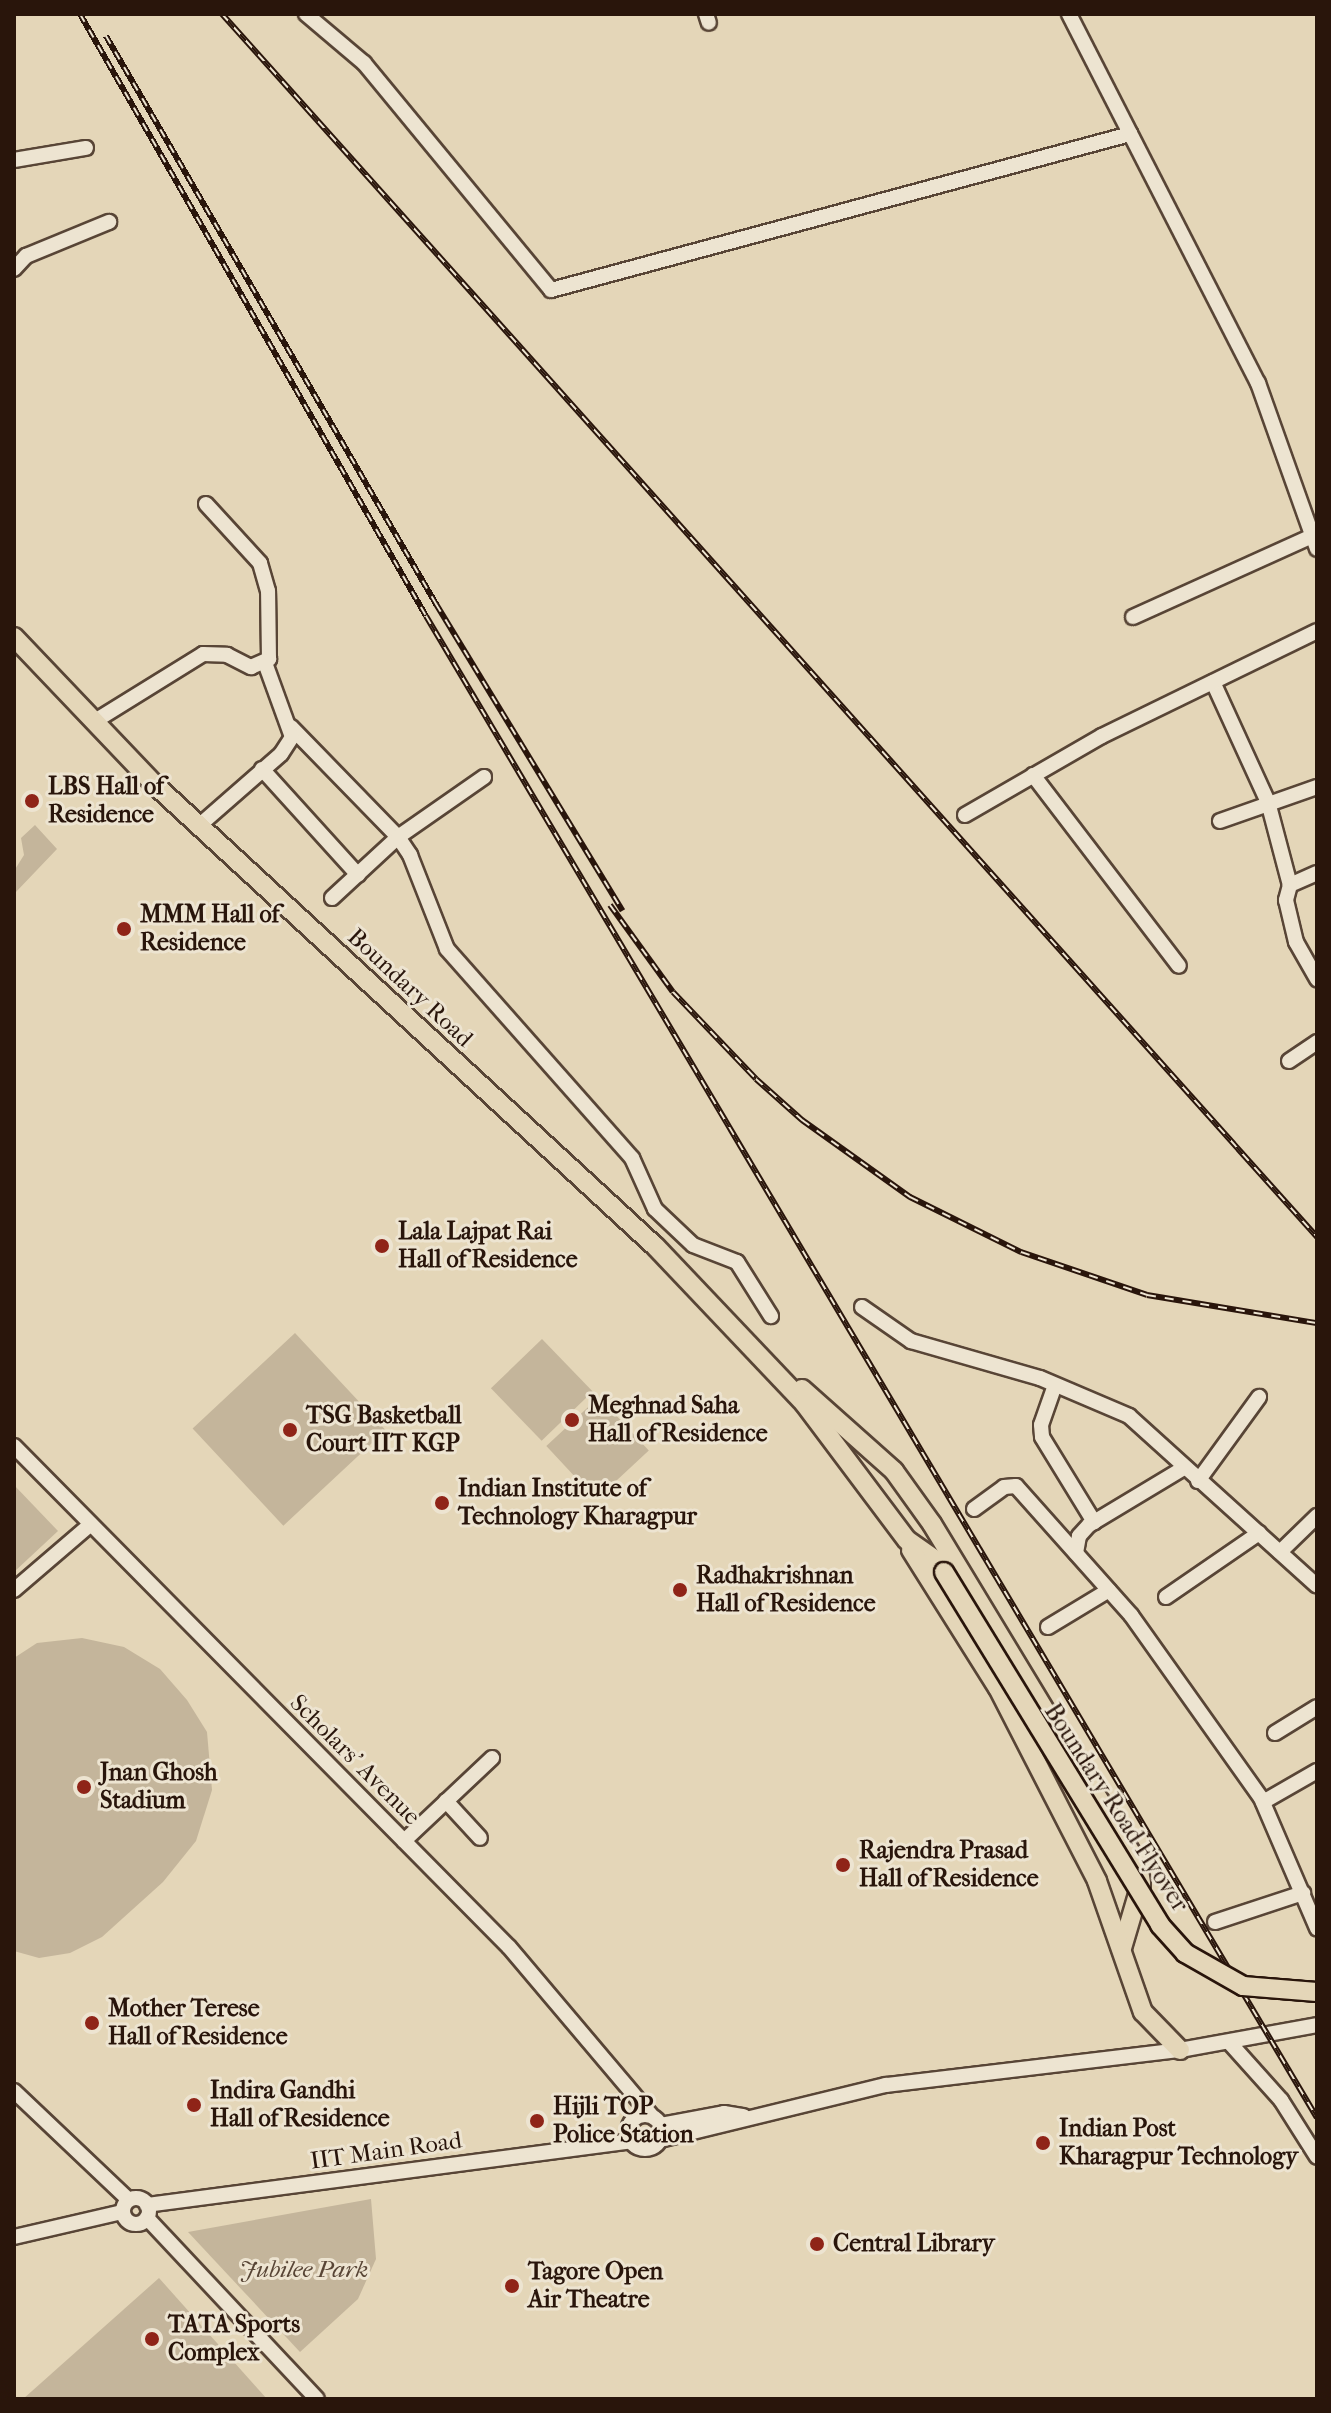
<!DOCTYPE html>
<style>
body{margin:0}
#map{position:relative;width:1331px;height:2413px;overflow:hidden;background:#e4d6b8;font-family:"IM FELL French Canon",serif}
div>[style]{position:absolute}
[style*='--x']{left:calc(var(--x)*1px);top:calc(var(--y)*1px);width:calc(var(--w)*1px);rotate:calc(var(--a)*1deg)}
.green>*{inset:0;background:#c4b59b;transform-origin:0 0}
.roads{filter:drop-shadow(2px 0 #584536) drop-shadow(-2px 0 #584536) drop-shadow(0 2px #584536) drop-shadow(0 -2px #584536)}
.minor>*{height:14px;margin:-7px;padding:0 7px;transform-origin:7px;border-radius:7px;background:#ede4d1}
.minor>.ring{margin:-7px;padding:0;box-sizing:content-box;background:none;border:14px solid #ede4d1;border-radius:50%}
.major>*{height:18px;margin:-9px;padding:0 9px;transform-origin:9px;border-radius:9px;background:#e4d6b8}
.rail>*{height:6px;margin-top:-3px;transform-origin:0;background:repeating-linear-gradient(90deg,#ede4d1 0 9px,#29150b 0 18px);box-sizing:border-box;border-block:2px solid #29150b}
.bridges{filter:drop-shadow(2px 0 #29150b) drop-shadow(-2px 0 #29150b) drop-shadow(0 2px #29150b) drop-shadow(0 -2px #29150b)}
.major-bridge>*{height:18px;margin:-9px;padding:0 9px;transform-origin:9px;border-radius:9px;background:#e4d6b8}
.dots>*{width:22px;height:22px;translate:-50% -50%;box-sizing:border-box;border:4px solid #ede4d1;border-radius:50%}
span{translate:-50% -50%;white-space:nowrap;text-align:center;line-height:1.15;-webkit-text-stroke:6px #ede4d1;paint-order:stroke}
.poi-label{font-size:24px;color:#29150b;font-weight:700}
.left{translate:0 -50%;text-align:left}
.street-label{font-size:24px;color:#29150b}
.park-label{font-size:24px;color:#584536;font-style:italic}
.frame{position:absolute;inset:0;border:16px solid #29150b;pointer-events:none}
</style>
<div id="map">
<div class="green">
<div style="clip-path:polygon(35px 825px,57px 849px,15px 893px,14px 871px,24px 855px,21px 838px)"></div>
<div style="left:295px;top:1333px;width:133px;height:140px;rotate:47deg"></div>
<div style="left:542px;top:1339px;width:73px;height:71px;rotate:46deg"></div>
<div style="left:599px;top:1397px;width:73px;height:72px;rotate:47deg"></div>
<div style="clip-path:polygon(14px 1485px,58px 1531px,14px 1572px)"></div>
<div style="clip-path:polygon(82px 1638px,124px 1647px,160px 1669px,187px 1700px,207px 1732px,212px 1790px,196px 1841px,163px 1882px,102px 1937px,70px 1953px,39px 1958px,14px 1951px,14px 1658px,37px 1643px)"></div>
<div style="clip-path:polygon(371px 2199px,376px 2259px,358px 2299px,300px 2352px,188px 2232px)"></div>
<div style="clip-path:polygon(159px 2278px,267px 2399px,23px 2399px)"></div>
</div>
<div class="roads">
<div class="minor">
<div style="--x:306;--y:14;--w:76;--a:40.2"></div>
<div style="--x:364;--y:63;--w:294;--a:50.5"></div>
<div style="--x:551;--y:290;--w:600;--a:-15.08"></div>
<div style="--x:706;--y:14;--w:9;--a:72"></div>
<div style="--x:1069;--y:14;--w:415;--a:62.9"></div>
<div style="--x:1258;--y:383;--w:176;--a:70.4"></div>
<div style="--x:14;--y:160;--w:73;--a:-9.5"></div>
<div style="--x:14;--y:269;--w:18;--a:-47"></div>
<div style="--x:26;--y:256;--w:90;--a:-22.3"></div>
<div style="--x:1133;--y:617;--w:196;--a:-24.3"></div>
<div style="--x:1213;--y:682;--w:132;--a:65.4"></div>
<div style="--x:1268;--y:802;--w:86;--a:75.2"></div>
<div style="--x:95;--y:721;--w:127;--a:-31.8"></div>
<div style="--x:203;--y:654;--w:24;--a:2"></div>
<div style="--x:227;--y:655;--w:27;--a:27"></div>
<div style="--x:251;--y:667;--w:20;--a:-24"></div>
<div style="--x:269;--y:659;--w:68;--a:-90.8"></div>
<div style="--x:268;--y:591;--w:29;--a:-106"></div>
<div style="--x:260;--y:563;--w:80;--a:-132.5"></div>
<div style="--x:291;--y:727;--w:153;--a:45.8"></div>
<div style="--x:398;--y:837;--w:22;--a:56"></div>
<div style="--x:410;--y:855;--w:101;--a:68.5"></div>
<div style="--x:447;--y:949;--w:279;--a:48.5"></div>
<div style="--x:632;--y:1158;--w:56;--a:65.7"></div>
<div style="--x:655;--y:1209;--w:52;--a:43.5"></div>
<div style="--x:693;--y:1245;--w:47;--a:21.1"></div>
<div style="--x:737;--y:1262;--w:64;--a:57.8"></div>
<div style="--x:262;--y:769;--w:143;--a:47.8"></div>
<div style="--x:1033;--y:775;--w:240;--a:52.6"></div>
<div style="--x:965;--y:815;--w:158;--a:-30"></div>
<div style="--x:1102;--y:736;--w:239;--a:-26"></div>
<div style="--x:1220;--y:821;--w:103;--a:-19.3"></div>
<div style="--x:201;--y:824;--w:106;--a:-41.2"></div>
<div style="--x:281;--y:754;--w:20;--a:-57"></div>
<div style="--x:292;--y:737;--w:79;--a:-110"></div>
<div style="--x:1317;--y:873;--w:30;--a:156"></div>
<div style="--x:1290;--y:885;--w:16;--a:105"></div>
<div style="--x:1286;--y:900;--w:43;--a:76.6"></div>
<div style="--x:1296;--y:942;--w:43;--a:60.4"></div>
<div style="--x:332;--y:898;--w:90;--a:-42.7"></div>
<div style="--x:398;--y:837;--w:105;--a:-34.9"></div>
<div style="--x:1289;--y:1061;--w:34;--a:-34"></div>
<div style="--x:862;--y:1307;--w:60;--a:34.8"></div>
<div style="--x:911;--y:1341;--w:134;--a:16"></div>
<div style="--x:1040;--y:1378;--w:97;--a:23.1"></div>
<div style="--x:1129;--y:1416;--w:253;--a:42.1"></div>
<div style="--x:1055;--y:1385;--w:42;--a:109.3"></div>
<div style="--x:1041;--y:1425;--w:12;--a:85"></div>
<div style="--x:1042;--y:1437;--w:100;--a:58.5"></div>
<div style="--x:14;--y:1446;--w:704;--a:45.35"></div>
<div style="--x:509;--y:1947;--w:221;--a:49.8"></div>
<div style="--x:1198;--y:1481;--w:104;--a:-54"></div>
<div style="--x:974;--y:1509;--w:37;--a:-36"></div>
<div style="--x:1004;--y:1487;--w:12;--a:-5"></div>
<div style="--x:1016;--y:1486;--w:173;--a:48.3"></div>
<div style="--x:1131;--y:1615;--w:224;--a:54.6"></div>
<div style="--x:1261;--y:1798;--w:142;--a:66.7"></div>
<div style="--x:1280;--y:1552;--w:52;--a:-44.2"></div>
<div style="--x:1076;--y:1553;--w:17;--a:-80"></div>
<div style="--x:1079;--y:1536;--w:15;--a:-48"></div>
<div style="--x:1089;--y:1525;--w:111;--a:-31"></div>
<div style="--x:14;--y:1590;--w:101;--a:-40.6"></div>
<div style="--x:1166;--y:1597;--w:113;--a:-34.5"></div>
<div style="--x:1048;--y:1627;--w:71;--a:-31.2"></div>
<div style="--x:1275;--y:1733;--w:49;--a:-31.8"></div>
<div style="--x:446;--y:1801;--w:50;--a:47.4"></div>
<div style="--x:1263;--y:1802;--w:62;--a:-29.9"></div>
<div style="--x:404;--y:1841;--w:121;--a:-43.3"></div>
<div style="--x:1215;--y:1922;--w:93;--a:-18.2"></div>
<div style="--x:1229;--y:2042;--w:78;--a:48.1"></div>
<div style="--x:1281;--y:2100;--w:67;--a:57.7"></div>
<div style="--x:14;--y:2091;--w:158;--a:43.5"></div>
<div class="ring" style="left:628px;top:2115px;width:20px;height:20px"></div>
<div style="--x:661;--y:2125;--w:64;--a:-10.8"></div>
<div style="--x:724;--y:2113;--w:20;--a:9"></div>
<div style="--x:660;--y:2140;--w:233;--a:-13.7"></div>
<div style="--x:886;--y:2085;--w:296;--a:-6.8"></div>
<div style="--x:1180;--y:2050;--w:139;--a:-10.3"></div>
<div class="ring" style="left:123px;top:2198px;width:12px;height:12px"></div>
<div style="--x:147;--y:2205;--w:487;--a:-7.5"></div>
<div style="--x:147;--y:2218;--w:248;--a:46.8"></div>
<div style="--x:14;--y:2237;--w:111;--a:-13"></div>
</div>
<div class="major">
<div style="--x:14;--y:637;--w:203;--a:46.4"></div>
<div style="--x:154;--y:784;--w:683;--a:42.69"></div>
<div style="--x:656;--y:1247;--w:215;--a:46.5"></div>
<div style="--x:804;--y:1403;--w:171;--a:53.1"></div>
<div style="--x:907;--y:1540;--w:40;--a:34.9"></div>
<div style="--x:802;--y:1389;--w:123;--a:41.7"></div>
<div style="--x:894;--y:1471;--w:65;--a:54.4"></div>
<div style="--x:932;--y:1524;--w:398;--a:58.8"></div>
<div style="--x:1138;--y:1864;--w:20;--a:81"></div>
<div style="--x:1141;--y:1884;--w:67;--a:106.5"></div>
<div style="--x:911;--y:1550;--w:163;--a:57.8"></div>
<div style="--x:998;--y:1688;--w:217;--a:62.8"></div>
<div style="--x:1097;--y:1881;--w:139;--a:70.7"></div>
<div style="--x:1143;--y:2012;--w:53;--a:45.8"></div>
</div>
</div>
<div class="rail">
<div style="--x:80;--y:14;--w:694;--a:60.11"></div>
<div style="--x:426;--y:616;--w:1746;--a:59.32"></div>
<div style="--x:222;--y:14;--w:1642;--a:48.16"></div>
<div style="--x:106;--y:36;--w:657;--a:59.84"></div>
<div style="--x:436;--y:604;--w:359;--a:58.7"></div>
<div style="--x:610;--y:905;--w:107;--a:54.1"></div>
<div style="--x:673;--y:992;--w:120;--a:46.3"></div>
<div style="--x:756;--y:1079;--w:62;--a:41.7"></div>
<div style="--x:802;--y:1120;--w:133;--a:35.5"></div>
<div style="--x:910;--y:1197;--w:124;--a:26.4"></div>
<div style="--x:1021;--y:1252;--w:133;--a:18.8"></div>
<div style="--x:1147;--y:1295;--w:172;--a:9.4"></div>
</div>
<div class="bridges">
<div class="major-bridge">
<div style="--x:944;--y:1572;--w:414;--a:58.5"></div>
<div style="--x:1160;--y:1925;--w:38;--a:48"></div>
<div style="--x:1185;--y:1953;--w:67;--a:29.6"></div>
<div style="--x:1243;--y:1986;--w:74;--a:4.6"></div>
</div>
</div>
<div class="dots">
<div style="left:32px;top:801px;background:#8f2418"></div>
<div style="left:124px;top:929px;background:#8f2418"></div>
<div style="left:382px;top:1246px;background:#8f2418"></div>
<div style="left:572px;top:1420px;background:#8f2418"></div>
<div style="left:290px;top:1430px;background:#8f2418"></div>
<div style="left:442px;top:1503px;background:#8f2418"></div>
<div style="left:680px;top:1590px;background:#8f2418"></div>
<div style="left:84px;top:1787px;background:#8f2418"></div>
<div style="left:843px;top:1865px;background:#8f2418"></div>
<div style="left:92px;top:2023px;background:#8f2418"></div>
<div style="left:194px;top:2105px;background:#8f2418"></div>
<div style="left:537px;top:2121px;background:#8f2418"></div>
<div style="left:1043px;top:2143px;background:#8f2418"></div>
<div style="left:817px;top:2244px;background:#8f2418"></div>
<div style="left:512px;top:2286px;background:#8f2418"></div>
<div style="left:152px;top:2339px;background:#8f2418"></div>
</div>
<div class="poi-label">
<span class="left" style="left:48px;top:801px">LBS Hall of<br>Residence</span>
<span class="left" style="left:140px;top:929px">MMM Hall of<br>Residence</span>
<span class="left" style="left:398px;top:1246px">Lala Lajpat Rai<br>Hall of Residence</span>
<span class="left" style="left:588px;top:1420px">Meghnad Saha<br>Hall of Residence</span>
<span class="left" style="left:306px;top:1430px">TSG Basketball<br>Court IIT KGP</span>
<span class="left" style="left:458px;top:1503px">Indian Institute of<br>Technology Kharagpur</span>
<span class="left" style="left:696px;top:1590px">Radhakrishnan<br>Hall of Residence</span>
<span class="left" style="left:100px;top:1787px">Jnan Ghosh<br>Stadium</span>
<span class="left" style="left:859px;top:1865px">Rajendra Prasad<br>Hall of Residence</span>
<span class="left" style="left:108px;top:2023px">Mother Terese<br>Hall of Residence</span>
<span class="left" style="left:210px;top:2105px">Indira Gandhi<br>Hall of Residence</span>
<span class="left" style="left:553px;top:2121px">Hijli TOP<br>Police Station</span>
<span class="left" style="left:1059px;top:2143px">Indian Post<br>Kharagpur Technology</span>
<span class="left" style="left:833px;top:2244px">Central Library</span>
<span class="left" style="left:528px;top:2286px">Tagore Open<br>Air Theatre</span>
<span class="left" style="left:168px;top:2339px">TATA Sports<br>Complex</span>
</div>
<div class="street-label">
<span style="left:410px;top:988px;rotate:43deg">Boundary Road</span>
<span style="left:355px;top:1760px;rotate:45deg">Scholars' Avenue</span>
<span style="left:1116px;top:1808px;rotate:57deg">Boundary Road Flyover</span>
<span style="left:386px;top:2151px;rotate:-8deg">IIT Main Road</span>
</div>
<div class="park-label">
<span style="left:304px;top:2270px">Jubilee Park</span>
</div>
<div class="frame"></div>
</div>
